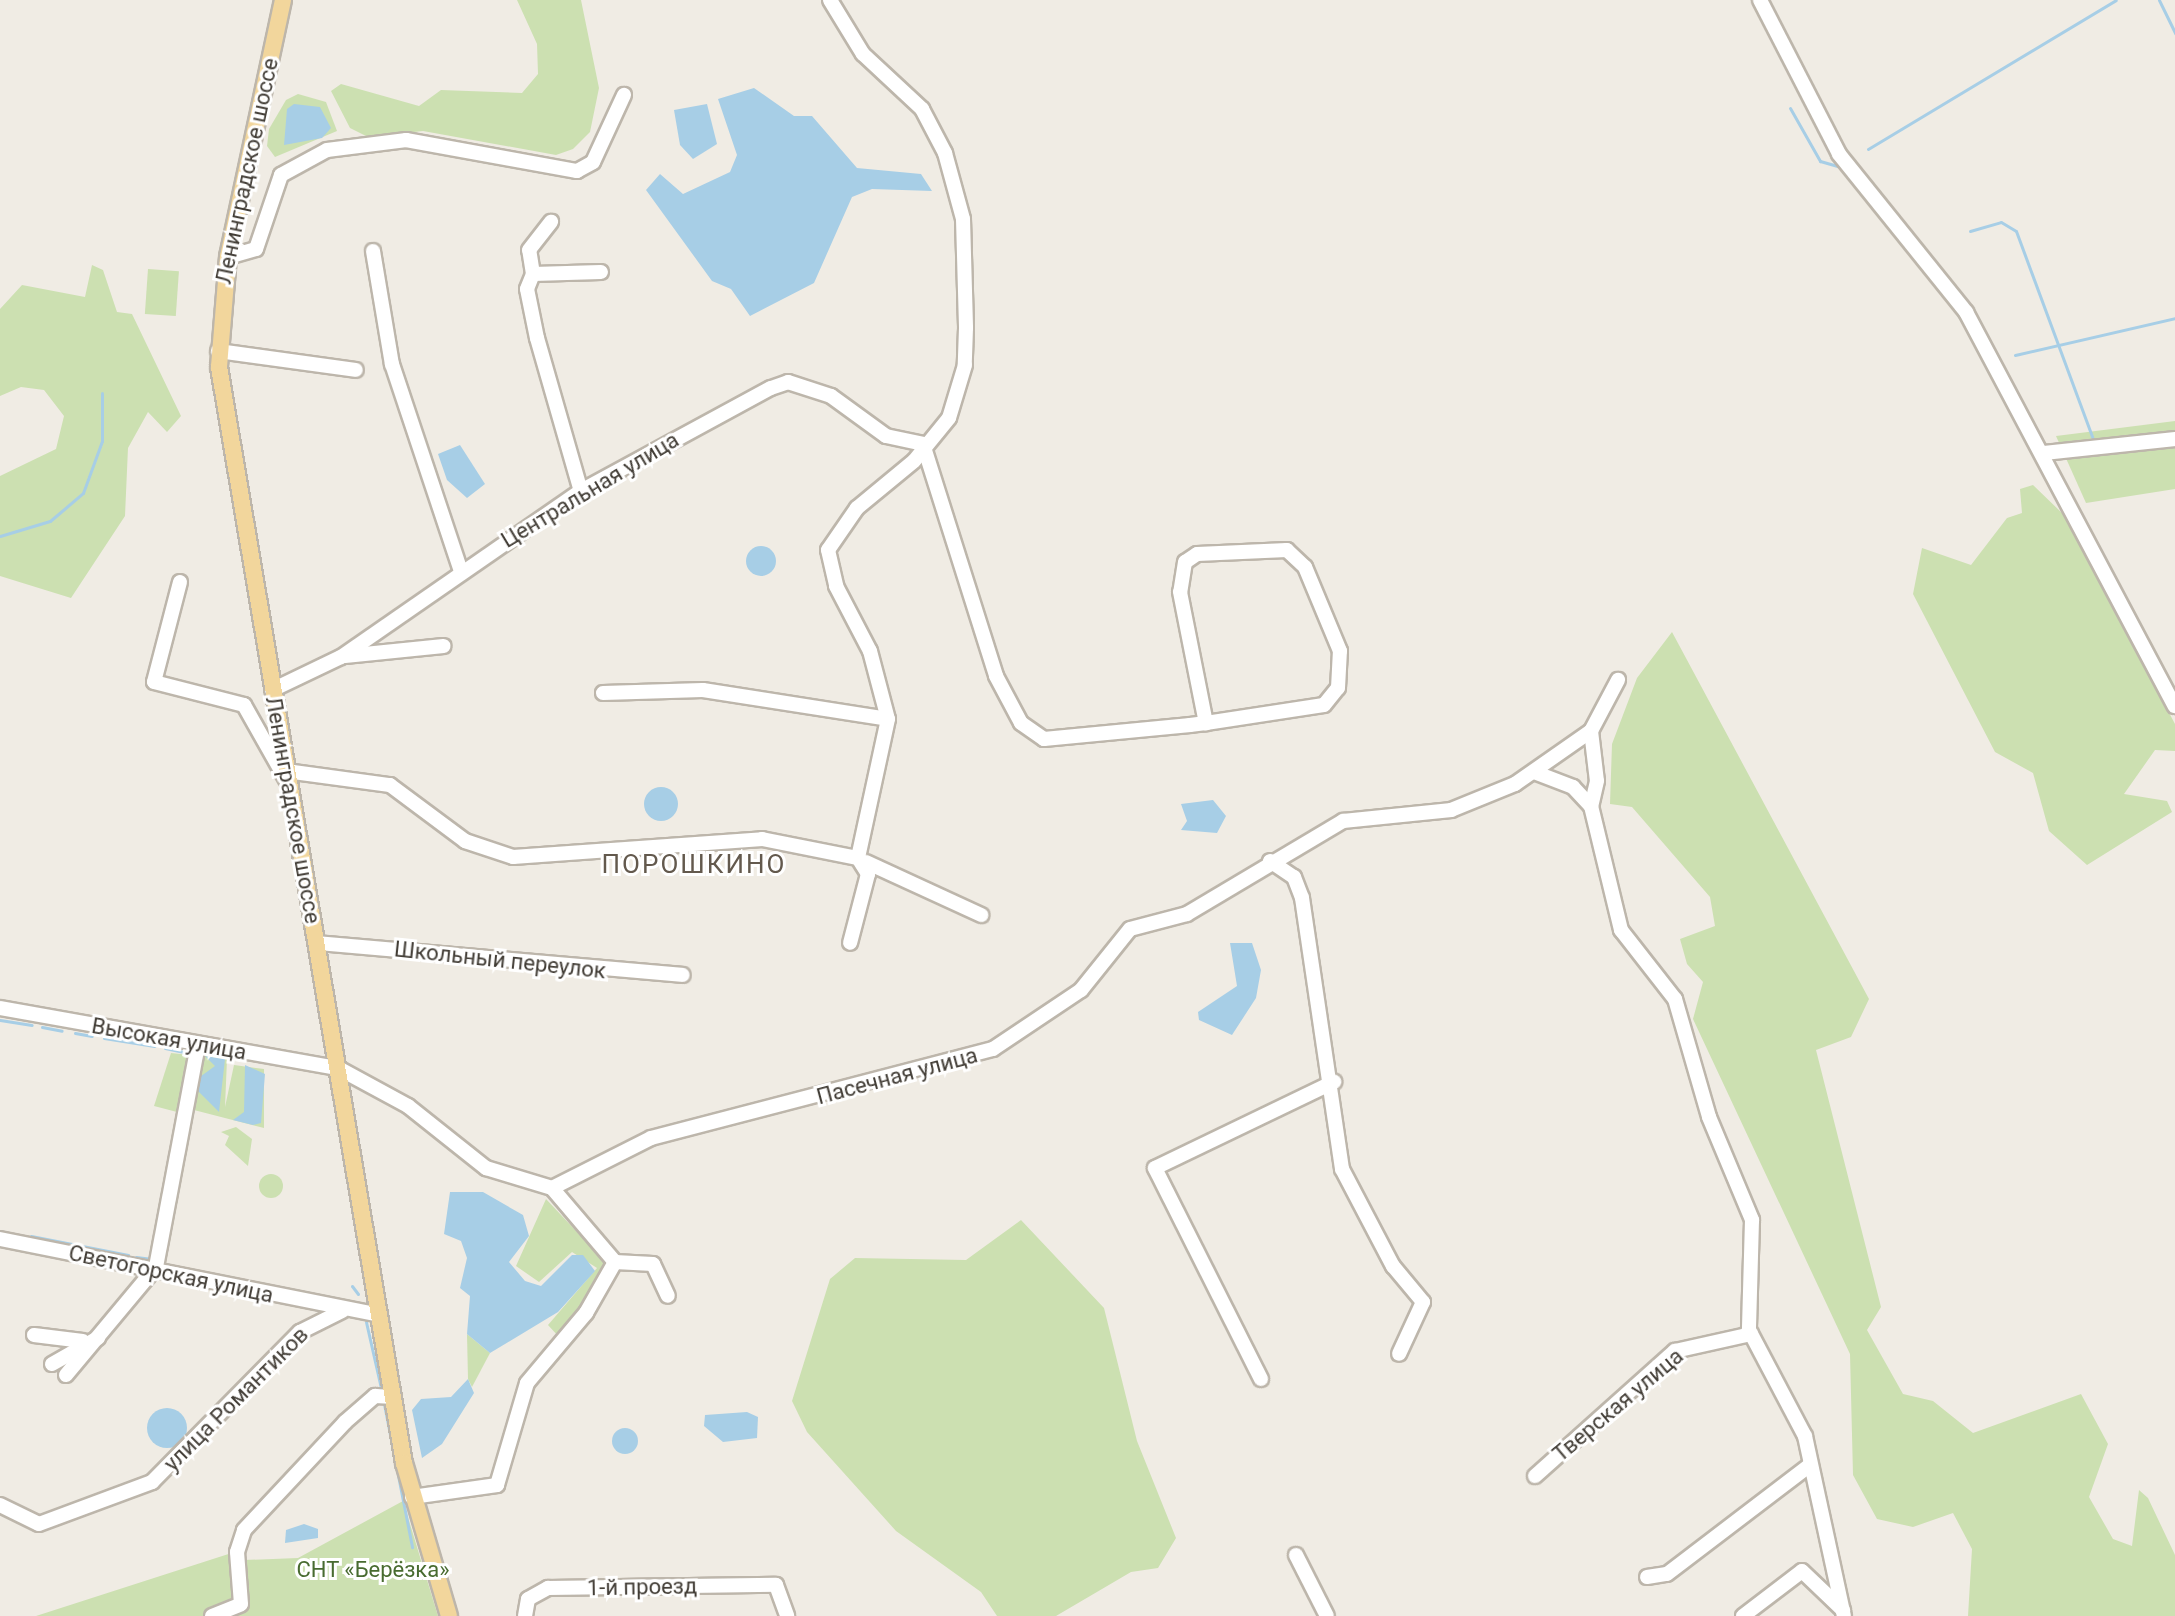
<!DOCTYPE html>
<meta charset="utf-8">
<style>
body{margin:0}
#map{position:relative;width:2175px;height:1616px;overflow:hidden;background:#f0ece4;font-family:Roboto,sans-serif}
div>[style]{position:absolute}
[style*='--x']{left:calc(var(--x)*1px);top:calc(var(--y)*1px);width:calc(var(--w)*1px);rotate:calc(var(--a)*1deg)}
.green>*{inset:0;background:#cce0b1;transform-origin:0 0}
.round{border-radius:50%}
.water>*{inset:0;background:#a7cee6}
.stream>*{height:3px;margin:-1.5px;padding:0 1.5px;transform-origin:1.5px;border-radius:1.5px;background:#a7cee6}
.roads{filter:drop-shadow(2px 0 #bdb6ab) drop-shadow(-2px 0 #bdb6ab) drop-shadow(0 2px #bdb6ab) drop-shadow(0 -2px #bdb6ab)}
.minor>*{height:14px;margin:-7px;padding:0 7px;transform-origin:7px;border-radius:7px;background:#fff}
.major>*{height:16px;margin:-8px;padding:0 8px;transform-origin:8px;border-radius:8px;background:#f2d69c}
span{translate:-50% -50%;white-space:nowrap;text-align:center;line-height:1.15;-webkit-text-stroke:6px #fff;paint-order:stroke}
.street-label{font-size:22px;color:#413c35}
.park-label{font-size:22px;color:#486b30}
.quarter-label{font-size:26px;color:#63594d;letter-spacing:2px}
</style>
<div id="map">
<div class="green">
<div style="clip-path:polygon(517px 0,581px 0,599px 88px,590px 132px,573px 149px,556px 155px,423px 131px,368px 137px,350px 128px,331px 91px,341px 84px,419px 106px,441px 90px,522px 93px,538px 74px,537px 44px)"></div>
<div style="clip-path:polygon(298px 94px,326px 102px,337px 131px,275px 157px,267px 146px,269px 129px,286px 100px)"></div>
<div style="clip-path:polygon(92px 265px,103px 270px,117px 312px,132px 314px,181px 416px,167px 432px,148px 412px,128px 448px,125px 516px,71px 598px,0 576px,0 476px,56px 449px,64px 416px,44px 390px,21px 387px,0 396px,0 309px,22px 285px,85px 297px)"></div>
<div style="left:148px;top:269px;width:31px;height:45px;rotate:4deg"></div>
<div style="clip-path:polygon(2175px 421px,2175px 489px,2086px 503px,2056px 436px)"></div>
<div style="clip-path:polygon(2033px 485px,2063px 514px,2175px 724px,2175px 751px,2155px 750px,2124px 794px,2167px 801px,2172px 812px,2087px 865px,2049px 831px,2033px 773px,1995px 752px,1913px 594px,1922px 548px,1971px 565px,2007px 518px,2022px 513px,2020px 489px)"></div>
<div style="clip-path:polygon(1672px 632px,1869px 999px,1851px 1037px,1816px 1050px,1881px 1307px,1867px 1330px,1903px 1394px,1933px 1401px,1973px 1433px,2081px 1394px,2108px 1444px,2089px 1497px,2113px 1539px,2132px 1546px,2139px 1490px,2148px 1498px,2175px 1555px,2175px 1616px,1968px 1616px,1972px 1549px,1953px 1513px,1913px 1527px,1877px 1519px,1853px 1475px,1850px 1354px,1693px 1019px,1703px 982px,1687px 964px,1680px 939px,1715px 926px,1710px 897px,1632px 807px,1610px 804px,1612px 744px,1637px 678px)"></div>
<div style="clip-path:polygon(171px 1053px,190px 1055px,177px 1112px,154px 1106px)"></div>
<div style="clip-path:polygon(202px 1055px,227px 1059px,225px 1107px,234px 1065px,264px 1069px,264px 1128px,190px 1109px)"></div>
<div style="clip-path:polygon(236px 1127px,252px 1139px,248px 1166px,225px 1145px,229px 1136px,221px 1132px)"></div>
<div class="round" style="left:259px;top:1174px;width:24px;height:24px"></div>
<div style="clip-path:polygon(546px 1199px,609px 1266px,559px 1337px,548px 1325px,597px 1268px,572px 1252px,539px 1282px,516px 1266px)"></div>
<div style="clip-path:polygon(1021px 1220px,1104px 1308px,1137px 1441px,1176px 1538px,1158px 1568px,1131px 1572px,1056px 1616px,997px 1616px,981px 1592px,896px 1531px,807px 1432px,792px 1401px,830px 1279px,855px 1258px,966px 1260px)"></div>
<div style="clip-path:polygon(467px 1334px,490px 1353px,472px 1387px,468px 1379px)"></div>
<div style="clip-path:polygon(403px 1501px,438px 1616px,36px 1616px,244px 1549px,244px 1560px,298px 1558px)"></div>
</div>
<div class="water">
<div style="clip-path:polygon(754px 88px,794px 116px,812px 116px,857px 168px,921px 174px,932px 191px,872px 189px,852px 197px,814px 283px,750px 316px,731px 289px,712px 281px,646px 190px,660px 174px,683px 194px,730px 172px,737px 155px,718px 99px)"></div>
<div style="clip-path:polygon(294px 104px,320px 107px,331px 128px,322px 138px,284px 145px,287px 109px)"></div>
<div style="clip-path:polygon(707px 104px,717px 144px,693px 159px,680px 145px,674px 110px)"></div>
<div style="clip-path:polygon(460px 445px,485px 484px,467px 498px,447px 480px,438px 454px)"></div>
<div class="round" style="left:746px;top:546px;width:30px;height:30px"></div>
<div class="round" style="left:644px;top:787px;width:34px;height:34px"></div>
<div style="clip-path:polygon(1213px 800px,1226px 816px,1217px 833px,1181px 830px,1187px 821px,1181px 804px)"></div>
<div style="clip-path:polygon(1230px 943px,1252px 943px,1261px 970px,1256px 998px,1232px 1035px,1199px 1020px,1198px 1012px,1237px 986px)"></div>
<div style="clip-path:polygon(205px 1056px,225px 1059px,219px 1112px,197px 1090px,197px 1079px,215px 1066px)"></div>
<div style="clip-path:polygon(245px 1065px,265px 1074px,261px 1123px,253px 1125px,233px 1120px,244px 1112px)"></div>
<div style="clip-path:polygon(450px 1192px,483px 1192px,523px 1215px,529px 1236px,509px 1262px,525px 1281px,541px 1286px,572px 1255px,583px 1255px,595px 1271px,558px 1312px,490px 1353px,467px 1334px,470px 1296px,460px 1288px,467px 1258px,461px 1241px,444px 1234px)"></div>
<div style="clip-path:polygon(468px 1379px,474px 1393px,442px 1444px,422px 1458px,412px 1410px,421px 1399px,451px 1397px)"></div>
<div class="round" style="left:147px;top:1408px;width:40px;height:40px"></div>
<div style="clip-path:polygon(747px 1412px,758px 1417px,757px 1438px,723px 1442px,704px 1426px,705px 1415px)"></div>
<div class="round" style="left:612px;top:1428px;width:26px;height:26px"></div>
<div style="clip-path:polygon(304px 1524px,318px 1529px,318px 1538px,285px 1543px,286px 1530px)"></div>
</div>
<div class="stream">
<div style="--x:2159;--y:0;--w:37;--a:64"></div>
<div style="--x:1790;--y:108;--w:61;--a:60.5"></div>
<div style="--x:1820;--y:161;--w:19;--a:16"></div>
<div style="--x:1868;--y:149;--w:289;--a:-31"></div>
<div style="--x:1970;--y:231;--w:32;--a:-16"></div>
<div style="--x:2001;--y:222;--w:17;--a:31"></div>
<div style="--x:2016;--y:231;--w:220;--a:69.7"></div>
<div style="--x:2015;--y:355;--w:164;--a:-13"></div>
<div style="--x:0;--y:536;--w:52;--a:-16.7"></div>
<div style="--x:50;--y:521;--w:43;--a:-40.3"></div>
<div style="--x:83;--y:493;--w:55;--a:-69.9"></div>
<div style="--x:102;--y:441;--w:48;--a:-90"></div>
<div style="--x:0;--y:1020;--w:32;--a:9"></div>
<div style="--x:42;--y:1027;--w:20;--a:11"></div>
<div style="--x:75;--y:1033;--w:17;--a:10"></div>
<div style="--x:104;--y:1038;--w:51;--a:9.1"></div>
<div style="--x:165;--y:1048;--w:25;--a:12"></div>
<div style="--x:31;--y:1236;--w:99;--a:11.1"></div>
<div style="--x:136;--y:1257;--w:16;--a:7"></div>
<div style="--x:352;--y:1286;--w:10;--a:53"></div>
<div style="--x:366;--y:1322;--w:68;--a:77.2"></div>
<div style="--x:384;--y:1404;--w:146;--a:78.9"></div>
</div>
<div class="roads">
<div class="minor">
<div style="--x:830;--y:0;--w:63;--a:58.6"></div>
<div style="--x:863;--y:54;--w:81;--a:43"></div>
<div style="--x:922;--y:109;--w:50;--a:62.4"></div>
<div style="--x:945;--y:153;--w:68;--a:74.7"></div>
<div style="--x:963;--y:219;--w:109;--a:88.4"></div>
<div style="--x:966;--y:328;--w:37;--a:92"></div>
<div style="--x:965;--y:365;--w:55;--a:106.8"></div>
<div style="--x:949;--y:418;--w:55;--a:129.1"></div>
<div style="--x:914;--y:461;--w:74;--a:140.5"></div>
<div style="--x:857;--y:508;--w:51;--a:124.6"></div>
<div style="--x:828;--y:550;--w:37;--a:77"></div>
<div style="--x:836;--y:586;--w:73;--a:62.4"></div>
<div style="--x:870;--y:651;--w:70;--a:75.2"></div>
<div style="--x:888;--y:719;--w:142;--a:102.2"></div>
<div style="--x:858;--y:858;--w:19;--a:58"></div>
<div style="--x:868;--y:874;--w:71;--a:104.6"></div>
<div style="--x:1760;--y:0;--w:173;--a:62.8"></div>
<div style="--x:1839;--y:154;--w:203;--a:51.2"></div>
<div style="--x:1966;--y:312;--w:446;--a:62.1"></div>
<div style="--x:373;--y:251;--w:115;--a:80.5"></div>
<div style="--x:392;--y:364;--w:215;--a:71.6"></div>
<div style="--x:228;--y:257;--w:29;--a:-16"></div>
<div style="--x:256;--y:249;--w:78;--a:-71.3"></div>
<div style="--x:281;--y:175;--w:52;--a:-28.5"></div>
<div style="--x:327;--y:150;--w:80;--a:-7.2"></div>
<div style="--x:406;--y:140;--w:174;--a:10.3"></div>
<div style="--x:577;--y:171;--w:18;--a:-29"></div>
<div style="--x:593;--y:162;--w:74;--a:-65.2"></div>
<div style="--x:533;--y:274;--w:16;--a:112"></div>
<div style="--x:527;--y:289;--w:50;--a:78.5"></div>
<div style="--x:537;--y:338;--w:159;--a:74"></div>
<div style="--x:533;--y:274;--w:68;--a:-1.7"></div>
<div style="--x:533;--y:274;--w:24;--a:-99"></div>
<div style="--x:529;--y:250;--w:36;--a:-52"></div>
<div style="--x:218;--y:351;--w:139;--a:7.8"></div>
<div style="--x:923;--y:444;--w:243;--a:72.5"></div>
<div style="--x:996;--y:676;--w:53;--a:62"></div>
<div style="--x:1021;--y:723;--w:28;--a:35"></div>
<div style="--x:1044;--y:739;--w:147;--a:-5.5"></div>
<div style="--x:1190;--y:725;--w:16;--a:-7"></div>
<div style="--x:1206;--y:723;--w:119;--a:-8.7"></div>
<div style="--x:1324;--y:705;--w:22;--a:-51"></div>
<div style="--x:1338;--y:688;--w:37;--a:-87"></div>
<div style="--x:1340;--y:651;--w:91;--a:-112.6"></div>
<div style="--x:1305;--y:567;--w:25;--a:-137"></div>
<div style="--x:1287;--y:550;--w:90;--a:177.5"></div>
<div style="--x:1197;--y:554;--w:14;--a:146"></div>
<div style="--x:1185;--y:562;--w:30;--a:99"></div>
<div style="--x:1180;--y:592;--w:134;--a:78.8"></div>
<div style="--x:2044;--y:453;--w:132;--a:-6.1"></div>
<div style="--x:180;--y:582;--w:103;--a:104.6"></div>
<div style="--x:154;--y:682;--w:93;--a:14.3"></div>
<div style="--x:244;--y:705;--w:90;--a:60.6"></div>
<div style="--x:345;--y:656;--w:99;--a:-5.8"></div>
<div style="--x:272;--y:690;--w:76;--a:-25.6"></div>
<div style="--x:341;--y:657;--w:292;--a:-34.7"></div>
<div style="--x:581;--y:491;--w:216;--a:-28.5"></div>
<div style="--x:771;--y:388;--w:18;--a:-19"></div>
<div style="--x:788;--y:382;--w:45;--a:18"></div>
<div style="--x:831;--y:396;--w:68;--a:36"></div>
<div style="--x:886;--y:436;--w:38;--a:12"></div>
<div style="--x:603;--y:693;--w:100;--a:-1.7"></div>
<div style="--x:703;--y:690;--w:187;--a:8.9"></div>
<div style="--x:1591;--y:731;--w:50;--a:83.2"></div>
<div style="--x:1597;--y:781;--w:26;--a:103"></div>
<div style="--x:286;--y:771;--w:105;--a:7.7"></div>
<div style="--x:390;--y:785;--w:94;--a:36.7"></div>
<div style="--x:465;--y:841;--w:51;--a:18.4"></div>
<div style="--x:513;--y:857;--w:250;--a:-4.1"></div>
<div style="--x:762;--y:839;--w:98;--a:11.2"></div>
<div style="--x:1534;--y:772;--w:42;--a:21"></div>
<div style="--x:1573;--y:787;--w:26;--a:47"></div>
<div style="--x:1591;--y:806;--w:128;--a:76.4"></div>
<div style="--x:1621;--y:930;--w:88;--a:52"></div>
<div style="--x:1675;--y:999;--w:123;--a:73.9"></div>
<div style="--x:1709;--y:1117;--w:112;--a:67.3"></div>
<div style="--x:1752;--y:1220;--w:110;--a:91.6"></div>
<div style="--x:1749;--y:1330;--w:120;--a:62.2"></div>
<div style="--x:1805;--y:1436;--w:184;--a:77.8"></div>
<div style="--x:1270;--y:861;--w:29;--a:34"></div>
<div style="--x:1294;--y:877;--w:22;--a:69"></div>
<div style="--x:1302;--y:898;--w:274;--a:81.6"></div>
<div style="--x:1342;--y:1169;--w:110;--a:62.3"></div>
<div style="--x:1393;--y:1266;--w:47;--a:50.2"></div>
<div style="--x:1423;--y:1302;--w:57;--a:114.8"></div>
<div style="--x:866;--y:862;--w:127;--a:24.7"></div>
<div style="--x:317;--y:943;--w:367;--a:5"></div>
<div style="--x:0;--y:1008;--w:343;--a:10.1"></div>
<div style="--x:338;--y:1068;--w:80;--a:28.5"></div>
<div style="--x:408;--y:1106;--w:100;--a:38.5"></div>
<div style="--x:486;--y:1168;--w:69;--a:16.9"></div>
<div style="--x:552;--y:1188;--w:111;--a:-26.8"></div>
<div style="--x:651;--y:1138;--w:353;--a:-14.6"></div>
<div style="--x:993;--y:1049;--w:106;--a:-33.8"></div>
<div style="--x:1081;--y:990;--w:78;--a:-51.2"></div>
<div style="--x:1130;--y:929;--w:59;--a:-14.7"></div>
<div style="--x:1187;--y:914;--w:182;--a:-30.8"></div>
<div style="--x:1343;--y:821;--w:109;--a:-5.8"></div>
<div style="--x:1451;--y:810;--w:69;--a:-22.1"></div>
<div style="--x:1515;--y:784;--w:93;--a:-34.9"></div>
<div style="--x:1591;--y:731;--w:58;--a:-62.1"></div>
<div style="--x:552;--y:1188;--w:97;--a:49.6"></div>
<div style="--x:615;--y:1262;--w:38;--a:3"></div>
<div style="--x:653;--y:1264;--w:35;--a:65"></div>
<div style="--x:0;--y:1239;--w:387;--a:11.3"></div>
<div style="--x:34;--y:1335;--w:49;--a:7"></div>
<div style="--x:52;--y:1364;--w:53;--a:-29.5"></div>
<div style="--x:66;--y:1375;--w:141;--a:-50.2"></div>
<div style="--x:156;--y:1267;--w:227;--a:-79.3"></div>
<div style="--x:1261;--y:1379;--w:236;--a:-116.7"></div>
<div style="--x:1155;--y:1168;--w:199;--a:-25.7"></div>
<div style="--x:1535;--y:1476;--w:188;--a:-41.8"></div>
<div style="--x:1675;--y:1351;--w:78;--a:-12.6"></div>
<div style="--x:412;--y:1497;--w:86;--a:-8"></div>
<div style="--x:497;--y:1485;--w:106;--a:-73.6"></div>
<div style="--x:527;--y:1383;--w:92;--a:-49.9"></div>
<div style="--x:586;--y:1313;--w:59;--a:-60.4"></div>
<div style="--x:0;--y:1505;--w:43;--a:26"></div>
<div style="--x:39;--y:1524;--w:121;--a:-20.4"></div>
<div style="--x:152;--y:1482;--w:211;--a:-45.4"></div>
<div style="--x:300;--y:1332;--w:47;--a:-26.6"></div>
<div style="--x:1296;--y:1555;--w:68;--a:63.1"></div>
<div style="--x:1647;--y:1577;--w:20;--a:-9"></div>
<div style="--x:1667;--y:1574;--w:180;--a:-37.3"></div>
<div style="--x:212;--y:1616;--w:31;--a:-22"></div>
<div style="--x:241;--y:1604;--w:52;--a:-94.4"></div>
<div style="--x:237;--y:1552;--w:23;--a:-72"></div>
<div style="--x:244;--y:1530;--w:148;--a:-46.9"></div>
<div style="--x:345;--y:1422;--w:40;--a:-41"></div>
<div style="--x:375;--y:1396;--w:19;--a:3"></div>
<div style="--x:525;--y:1616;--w:17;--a:-80"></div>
<div style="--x:528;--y:1599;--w:23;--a:-29"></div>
<div style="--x:548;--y:1588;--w:228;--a:-0.8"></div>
<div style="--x:776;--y:1585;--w:33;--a:70"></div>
<div style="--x:1743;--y:1616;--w:74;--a:-37.3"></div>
<div style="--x:1802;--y:1571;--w:57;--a:43.6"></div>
</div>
<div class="major">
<div style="--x:283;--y:0;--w:263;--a:102.1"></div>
<div style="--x:228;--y:257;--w:110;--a:94.7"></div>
<div style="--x:219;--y:367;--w:1112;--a:80.42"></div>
<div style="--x:404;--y:1463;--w:159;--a:73.6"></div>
</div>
</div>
<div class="street-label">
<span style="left:247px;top:171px;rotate:-78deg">Ленинградское шоссе</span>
<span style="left:590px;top:490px;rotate:-31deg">Центральная улица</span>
<span style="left:293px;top:810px;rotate:80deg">Ленинградское шоссе</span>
<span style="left:500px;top:960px;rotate:6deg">Школьный переулок</span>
<span style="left:169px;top:1039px;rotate:10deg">Высокая улица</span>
<span style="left:897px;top:1076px;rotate:-15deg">Пасечная улица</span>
<span style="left:171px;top:1274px;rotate:12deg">Светогорская улица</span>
<span style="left:236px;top:1399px;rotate:-45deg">улица Романтиков</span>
<span style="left:1618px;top:1405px;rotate:-40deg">Тверская улица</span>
<span style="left:642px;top:1587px;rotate:-1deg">1-й проезд</span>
</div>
<div class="park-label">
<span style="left:373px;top:1570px">СНТ «Берёзка»</span>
</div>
<div class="quarter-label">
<span style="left:694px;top:865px">ПОРОШКИНО</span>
</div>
</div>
